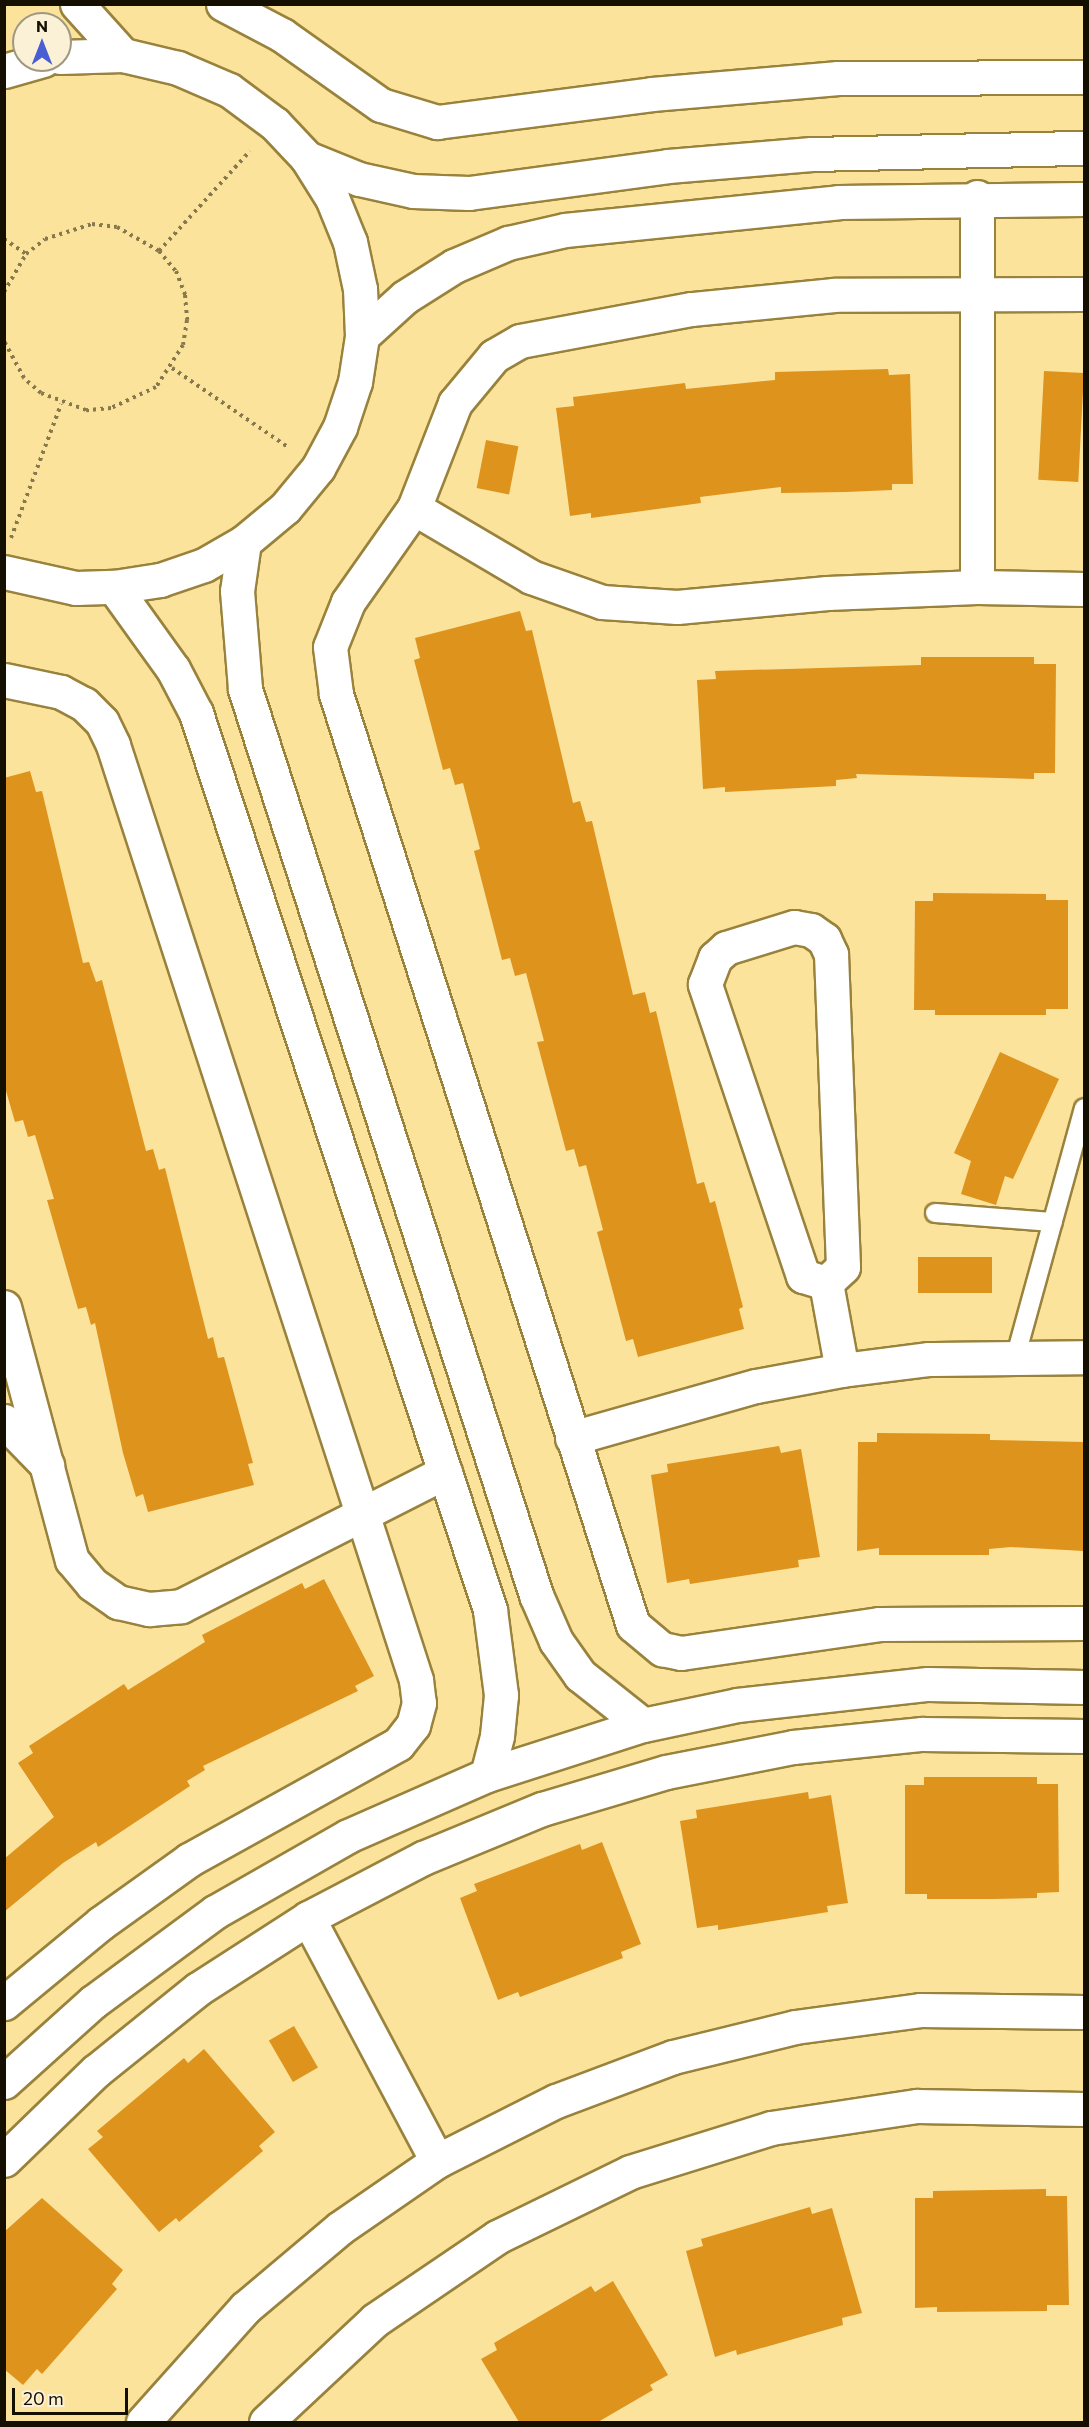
<!DOCTYPE html>
<style>
body{margin:0}
#map{position:relative;width:1089px;height:2427px;overflow:hidden;background:#fbe39c;font-family:Commissioner,sans-serif}
div>[style]{position:absolute}
[style*='--x']{left:calc(var(--x)*1px);top:calc(var(--y)*1px);width:calc(var(--w)*1px);rotate:calc(var(--a)*1deg)}
.building>*{inset:0;background:#de931d;transform-origin:0 0}
.path>*{height:4px;margin-top:-2px;transform-origin:0;background:repeating-linear-gradient(90deg,#87784d 0 3px,transparent 0 7.5px)}
.roads{filter:drop-shadow(2px 0 #99823c) drop-shadow(-2px 0 #99823c) drop-shadow(0 2px #99823c) drop-shadow(0 -2px #99823c)}
.lane>*{height:18px;margin:-9px;padding:0 9px;transform-origin:9px;border-radius:9px;background:#fff}
.street>*{height:33px;margin:-16.5px;padding:0 16.5px;transform-origin:16.5px;border-radius:16.5px;background:#fff}
.secondary>*{height:33px;margin:-16.5px;padding:0 16.5px;transform-origin:16.5px;border-radius:16.5px;background:#fff}
span{translate:-50% -50%;white-space:nowrap;text-align:center;line-height:1.15;-webkit-text-stroke:6px #fbf1d6;paint-order:stroke}
.frame{position:absolute;inset:0;border:6px solid #150f00;pointer-events:none}
.north{position:absolute;left:12px;top:12px;width:60px;height:60px;box-sizing:border-box;background:#fbf1d6;border:2px solid #9f9780;border-radius:50%;rotate:0deg;font-size:16px;font-weight:700;line-height:24px;text-align:center;color:#150f00}
.north::after{content:'';display:block;margin:auto;width:21px;height:27px;background:#495ed2;clip-path:polygon(50% 0,100% 100%,50% 72%,0 100%)}
.scale{position:absolute;left:12px;top:2388px;width:116px;height:27px;box-sizing:border-box;border:3px solid #150f00;border-top:0;padding-left:8px;font-size:18px;line-height:21px;white-space:nowrap;color:#150f00;-webkit-text-stroke:4px #fbf1d6;paint-order:stroke}
</style>
<div id="map">
<div class="building">
<div style="clip-path:polygon(888px 369px,889px 375px,910px 374px,913px 484px,892px 484px,892px 490px,846px 492px,781px 493px,781px 487px,700px 497px,701px 503px,591px 518px,591px 513px,570px 516px,556px 408px,574px 406px,573px 397px,685px 383px,686px 389px,775px 380px,775px 372px)"></div>
<div style="left:1044px;top:371px;width:40px;height:109px;rotate:3deg"></div>
<div style="left:486px;top:440px;width:33px;height:49px;rotate:11deg"></div>
<div style="clip-path:polygon(520px 611px,526px 631px,532px 630px,573px 803px,580px 801px,586px 822px,592px 821px,633px 995px,645px 992px,650px 1013px,656px 1011px,697px 1184px,704px 1182px,710px 1203px,715px 1201px,743px 1307px,739px 1309px,744px 1329px,638px 1357px,633px 1339px,626px 1341px,597px 1232px,603px 1230px,586px 1165px,579px 1167px,574px 1149px,566px 1151px,537px 1042px,544px 1041px,526px 973px,515px 976px,510px 958px,502px 960px,474px 851px,480px 849px,463px 783px,455px 785px,450px 768px,443px 770px,414px 660px,420px 658px,415px 638px)"></div>
<div style="clip-path:polygon(921px 657px,1034px 657px,1034px 664px,1056px 664px,1055px 773px,1034px 773px,1034px 779px,856px 774px,857px 778px,836px 780px,836px 786px,725px 792px,725px 787px,703px 789px,697px 680px,716px 679px,715px 671px,921px 665px)"></div>
<div style="clip-path:polygon(30px 771px,36px 792px,42px 791px,83px 963px,89px 962px,96px 982px,102px 980px,146px 1151px,153px 1149px,159px 1170px,165px 1168px,208px 1339px,213px 1337px,218px 1358px,224px 1357px,253px 1463px,248px 1464px,254px 1485px,148px 1512px,143px 1494px,136px 1497px,123px 1453px,95px 1323px,91px 1325px,86px 1307px,78px 1309px,47px 1200px,54px 1199px,35px 1135px,28px 1137px,23px 1120px,15px 1122px,4px 1084px,4px 778px)"></div>
<div style="clip-path:polygon(933px 893px,1046px 894px,1046px 900px,1068px 900px,1068px 1009px,1046px 1009px,1046px 1015px,935px 1015px,935px 1010px,914px 1010px,915px 901px,933px 901px)"></div>
<div style="clip-path:polygon(1000px 1052px,1059px 1079px,1013px 1179px,1005px 1176px,996px 1205px,961px 1194px,971px 1161px,954px 1153px)"></div>
<div style="left:992px;top:1257px;width:36px;height:74px;rotate:90deg"></div>
<div style="clip-path:polygon(877px 1433px,990px 1434px,990px 1440px,1084px 1442px,1084px 1551px,1011px 1547px,989px 1549px,989px 1555px,879px 1555px,879px 1548px,857px 1551px,858px 1442px,877px 1442px)"></div>
<div style="clip-path:polygon(779px 1446px,781px 1453px,801px 1449px,820px 1557px,798px 1560px,799px 1567px,690px 1584px,689px 1579px,667px 1583px,651px 1475px,668px 1472px,667px 1464px)"></div>
<div style="clip-path:polygon(324px 1579px,374px 1676px,355px 1686px,358px 1691px,203px 1766px,205px 1770px,187px 1781px,190px 1786px,98px 1847px,96px 1842px,63px 1863px,4px 1912px,4px 1859px,54px 1817px,18px 1763px,33px 1753px,29px 1746px,124px 1684px,128px 1690px,205px 1642px,202px 1635px,302px 1583px,305px 1589px)"></div>
<div style="clip-path:polygon(924px 1777px,1037px 1777px,1037px 1784px,1058px 1784px,1059px 1892px,1037px 1893px,1037px 1898px,992px 1899px,927px 1899px,927px 1894px,905px 1894px,905px 1785px,924px 1785px)"></div>
<div style="clip-path:polygon(808px 1792px,809px 1799px,831px 1795px,848px 1903px,827px 1906px,828px 1912px,718px 1930px,718px 1925px,697px 1928px,680px 1821px,697px 1818px,696px 1810px)"></div>
<div style="clip-path:polygon(602px 1842px,641px 1944px,621px 1952px,623px 1958px,520px 1997px,518px 1992px,498px 2000px,460px 1898px,477px 1891px,474px 1884px,580px 1844px,582px 1850px)"></div>
<div style="left:294px;top:2026px;width:48px;height:29px;rotate:60deg"></div>
<div style="clip-path:polygon(204px 2049px,275px 2132px,259px 2146px,263px 2151px,179px 2222px,176px 2218px,159px 2232px,88px 2149px,103px 2137px,97px 2131px,184px 2058px,188px 2063px)"></div>
<div style="clip-path:polygon(1046px 2189px,1046px 2196px,1067px 2196px,1069px 2305px,1047px 2305px,1047px 2311px,937px 2312px,937px 2307px,915px 2308px,915px 2198px,933px 2198px,933px 2191px)"></div>
<div style="clip-path:polygon(42px 2198px,123px 2270px,112px 2284px,117px 2289px,42px 2374px,37px 2369px,23px 2385px,4px 2369px,4px 2232px)"></div>
<div style="clip-path:polygon(810px 2207px,812px 2214px,832px 2208px,862px 2313px,842px 2318px,843px 2325px,737px 2355px,736px 2350px,715px 2357px,686px 2251px,703px 2246px,701px 2239px)"></div>
<div style="clip-path:polygon(613px 2281px,668px 2375px,650px 2385px,653px 2390px,598px 2422px,519px 2422px,481px 2359px,497px 2350px,494px 2343px,591px 2286px,595px 2292px)"></div>
</div>
<div class="path">
<div style="--x:4;--y:239;--w:27;--a:34"></div>
<div style="--x:159;--y:251;--w:135;--a:-47.7"></div>
<div style="--x:4;--y:292;--w:44;--a:-59.9"></div>
<div style="--x:26;--y:254;--w:24;--a:-38"></div>
<div style="--x:45;--y:239;--w:49;--a:-17.7"></div>
<div style="--x:92;--y:224;--w:25;--a:7"></div>
<div style="--x:117;--y:227;--w:48;--a:29.7"></div>
<div style="--x:159;--y:251;--w:26;--a:50"></div>
<div style="--x:176;--y:271;--w:26;--a:69"></div>
<div style="--x:185;--y:295;--w:25;--a:85"></div>
<div style="--x:187;--y:320;--w:25;--a:99"></div>
<div style="--x:183;--y:345;--w:50;--a:122.7"></div>
<div style="--x:156;--y:387;--w:50;--a:155"></div>
<div style="--x:111;--y:408;--w:25;--a:175"></div>
<div style="--x:86;--y:410;--w:48;--a:-159.3"></div>
<div style="--x:41;--y:393;--w:23;--a:-139"></div>
<div style="--x:24;--y:378;--w:42;--a:-118.4"></div>
<div style="--x:172;--y:368;--w:140;--a:34.3"></div>
<div style="--x:11;--y:538;--w:143;--a:-69.5"></div>
</div>
<div class="roads">
<div class="lane">
<div style="--x:935;--y:1213;--w:118;--a:4.4"></div>
<div style="--x:1016;--y:1355;--w:256;--a:-74.6"></div>
</div>
<div class="street">
<div style="--x:223;--y:4;--w:67;--a:27.7"></div>
<div style="--x:282;--y:35;--w:121;--a:35.3"></div>
<div style="--x:381;--y:105;--w:59;--a:16.9"></div>
<div style="--x:437;--y:122;--w:217;--a:-7.4"></div>
<div style="--x:652;--y:94;--w:187;--a:-4.9"></div>
<div style="--x:838;--y:78;--w:246;--a:-0.2"></div>
<div style="--x:977;--y:197;--w:390;--a:90"></div>
<div style="--x:1084;--y:294;--w:250;--a:179.8"></div>
<div style="--x:834;--y:295;--w:144;--a:174.4"></div>
<div style="--x:691;--y:309;--w:174;--a:169.4"></div>
<div style="--x:520;--y:341;--w:30;--a:150"></div>
<div style="--x:494;--y:356;--w:61;--a:129.7"></div>
<div style="--x:455;--y:403;--w:113;--a:111.3"></div>
<div style="--x:414;--y:508;--w:115;--a:125.1"></div>
<div style="--x:348;--y:602;--w:48;--a:111.8"></div>
<div style="--x:330;--y:647;--w:47;--a:82.7"></div>
<div style="--x:336;--y:694;--w:977;--a:72.31"></div>
<div style="--x:633;--y:1625;--w:38;--a:40"></div>
<div style="--x:662;--y:1649;--w:19;--a:12"></div>
<div style="--x:681;--y:1653;--w:200;--a:-8.3"></div>
<div style="--x:879;--y:1624;--w:205;--a:-0.3"></div>
<div style="--x:414;--y:508;--w:136;--a:30.5"></div>
<div style="--x:531;--y:577;--w:75;--a:19.4"></div>
<div style="--x:602;--y:602;--w:75;--a:3.8"></div>
<div style="--x:677;--y:607;--w:151;--a:-5.3"></div>
<div style="--x:827;--y:593;--w:150;--a:-2.3"></div>
<div style="--x:977;--y:587;--w:107;--a:1.1"></div>
<div style="--x:4;--y:680;--w:58;--a:11.9"></div>
<div style="--x:61;--y:692;--w:26;--a:28"></div>
<div style="--x:84;--y:704;--w:25;--a:45"></div>
<div style="--x:102;--y:722;--w:25;--a:64"></div>
<div style="--x:113;--y:745;--w:983;--a:72.04"></div>
<div style="--x:416;--y:1680;--w:23;--a:83"></div>
<div style="--x:419;--y:1703;--w:23;--a:105"></div>
<div style="--x:413;--y:1725;--w:24;--a:128"></div>
<div style="--x:398;--y:1744;--w:239;--a:151"></div>
<div style="--x:189;--y:1860;--w:108;--a:144.4"></div>
<div style="--x:101;--y:1923;--w:126;--a:140.5"></div>
<div style="--x:794;--y:927;--w:17;--a:10"></div>
<div style="--x:811;--y:930;--w:16;--a:35"></div>
<div style="--x:824;--y:939;--w:17;--a:65"></div>
<div style="--x:831;--y:954;--w:313;--a:87.8"></div>
<div style="--x:843;--y:1267;--w:23;--a:137"></div>
<div style="--x:826;--y:1283;--w:24;--a:-163"></div>
<div style="--x:803;--y:1276;--w:308;--a:-108.6"></div>
<div style="--x:705;--y:984;--w:28;--a:-69"></div>
<div style="--x:715;--y:958;--w:15;--a:-42"></div>
<div style="--x:726;--y:948;--w:71;--a:-17.2"></div>
<div style="--x:826;--y:1283;--w:88;--a:79.6"></div>
<div style="--x:4;--y:1307;--w:262;--a:75"></div>
<div style="--x:72;--y:1560;--w:31;--a:50"></div>
<div style="--x:92;--y:1584;--w:32;--a:35"></div>
<div style="--x:118;--y:1602;--w:32;--a:13"></div>
<div style="--x:149;--y:1609;--w:32;--a:-5"></div>
<div style="--x:181;--y:1606;--w:296;--a:-26.9"></div>
<div style="--x:4;--y:1421;--w:62;--a:45.7"></div>
<div style="--x:572;--y:1438;--w:191;--a:-15.8"></div>
<div style="--x:756;--y:1386;--w:87;--a:-10.5"></div>
<div style="--x:842;--y:1370;--w:88;--a:-7.2"></div>
<div style="--x:929;--y:1359;--w:155;--a:-0.7"></div>
<div style="--x:308;--y:1918;--w:275;--a:62"></div>
<div style="--x:143;--y:2422;--w:153;--a:-48.2"></div>
<div style="--x:245;--y:2308;--w:124;--a:-40.1"></div>
<div style="--x:340;--y:2228;--w:118;--a:-34.6"></div>
<div style="--x:437;--y:2161;--w:133;--a:-26.8"></div>
<div style="--x:556;--y:2101;--w:125;--a:-20.6"></div>
<div style="--x:673;--y:2057;--w:126;--a:-13.8"></div>
<div style="--x:795;--y:2027;--w:126;--a:-7.7"></div>
<div style="--x:920;--y:2010;--w:164;--a:0.7"></div>
<div style="--x:266;--y:2422;--w:149;--a:-43.1"></div>
<div style="--x:375;--y:2320;--w:148;--a:-34.2"></div>
<div style="--x:497;--y:2237;--w:148;--a:-26"></div>
<div style="--x:630;--y:2172;--w:148;--a:-17.3"></div>
<div style="--x:771;--y:2128;--w:148;--a:-8.6"></div>
<div style="--x:917;--y:2106;--w:167;--a:1"></div>
</div>
<div class="secondary">
<div style="--x:77;--y:4;--w:69;--a:48"></div>
<div style="--x:4;--y:71;--w:41;--a:-15.8"></div>
<div style="--x:307;--y:158;--w:56;--a:22"></div>
<div style="--x:359;--y:179;--w:55;--a:12.5"></div>
<div style="--x:413;--y:191;--w:56;--a:2"></div>
<div style="--x:469;--y:193;--w:201;--a:-7.7"></div>
<div style="--x:668;--y:166;--w:144;--a:-4.8"></div>
<div style="--x:812;--y:154;--w:272;--a:-1.3"></div>
<div style="--x:362;--y:336;--w:58;--a:-42.2"></div>
<div style="--x:405;--y:297;--w:58;--a:-32.3"></div>
<div style="--x:454;--y:266;--w:59;--a:-23.1"></div>
<div style="--x:508;--y:243;--w:58;--a:-12.8"></div>
<div style="--x:565;--y:230;--w:275;--a:-5.8"></div>
<div style="--x:839;--y:202;--w:245;--a:-0.7"></div>
<div style="--x:244;--y:542;--w:49;--a:98.1"></div>
<div style="--x:237;--y:591;--w:98;--a:85.3"></div>
<div style="--x:245;--y:689;--w:952;--a:72.19"></div>
<div style="--x:536;--y:1595;--w:50;--a:66.5"></div>
<div style="--x:556;--y:1641;--w:42;--a:54.8"></div>
<div style="--x:580;--y:1675;--w:80;--a:38.4"></div>
<div style="--x:4;--y:572;--w:74;--a:12.5"></div>
<div style="--x:76;--y:588;--w:38;--a:-2"></div>
<div style="--x:114;--y:587;--w:47;--a:-8.7"></div>
<div style="--x:160;--y:580;--w:46;--a:-18.8"></div>
<div style="--x:204;--y:565;--w:46;--a:-29.9"></div>
<div style="--x:244;--y:542;--w:53;--a:-39.7"></div>
<div style="--x:285;--y:508;--w:52;--a:-50.5"></div>
<div style="--x:318;--y:468;--w:47;--a:-61.8"></div>
<div style="--x:340;--y:427;--w:47;--a:-71.6"></div>
<div style="--x:355;--y:382;--w:47;--a:-81.3"></div>
<div style="--x:362;--y:336;--w:47;--a:-92.4"></div>
<div style="--x:360;--y:289;--w:48;--a:-102"></div>
<div style="--x:350;--y:242;--w:48;--a:-112.2"></div>
<div style="--x:332;--y:198;--w:47;--a:-122"></div>
<div style="--x:307;--y:158;--w:47;--a:-133.3"></div>
<div style="--x:275;--y:124;--w:57;--a:-143.5"></div>
<div style="--x:229;--y:90;--w:56;--a:-156.7"></div>
<div style="--x:178;--y:68;--w:57;--a:-166.7"></div>
<div style="--x:123;--y:55;--w:63;--a:178.2"></div>
<div style="--x:114;--y:587;--w:101;--a:54.3"></div>
<div style="--x:173;--y:669;--w:50;--a:62.4"></div>
<div style="--x:196;--y:713;--w:944;--a:71.85"></div>
<div style="--x:490;--y:1610;--w:86;--a:82.6"></div>
<div style="--x:501;--y:1695;--w:41;--a:95.6"></div>
<div style="--x:497;--y:1736;--w:40;--a:104.4"></div>
<div style="--x:4;--y:2082;--w:120;--a:-42"></div>
<div style="--x:93;--y:2002;--w:152;--a:-36.4"></div>
<div style="--x:215;--y:1912;--w:153;--a:-29.7"></div>
<div style="--x:348;--y:1836;--w:152;--a:-23.7"></div>
<div style="--x:487;--y:1775;--w:164;--a:-17.8"></div>
<div style="--x:643;--y:1725;--w:96;--a:-12"></div>
<div style="--x:737;--y:1705;--w:192;--a:-6.3"></div>
<div style="--x:928;--y:1684;--w:156;--a:1.1"></div>
<div style="--x:4;--y:2160;--w:128;--a:-44.1"></div>
<div style="--x:96;--y:2071;--w:131;--a:-38.8"></div>
<div style="--x:198;--y:1989;--w:131;--a:-32.8"></div>
<div style="--x:308;--y:1918;--w:130;--a:-27.6"></div>
<div style="--x:423;--y:1858;--w:129;--a:-22.4"></div>
<div style="--x:542;--y:1809;--w:129;--a:-16.6"></div>
<div style="--x:666;--y:1772;--w:129;--a:-11.1"></div>
<div style="--x:793;--y:1747;--w:130;--a:-5.8"></div>
<div style="--x:922;--y:1734;--w:162;--a:0.7"></div>
</div>
</div>
<div class="frame"></div>
<div class="north">N</div>
<div class="scale">20 m</div>
</div>
